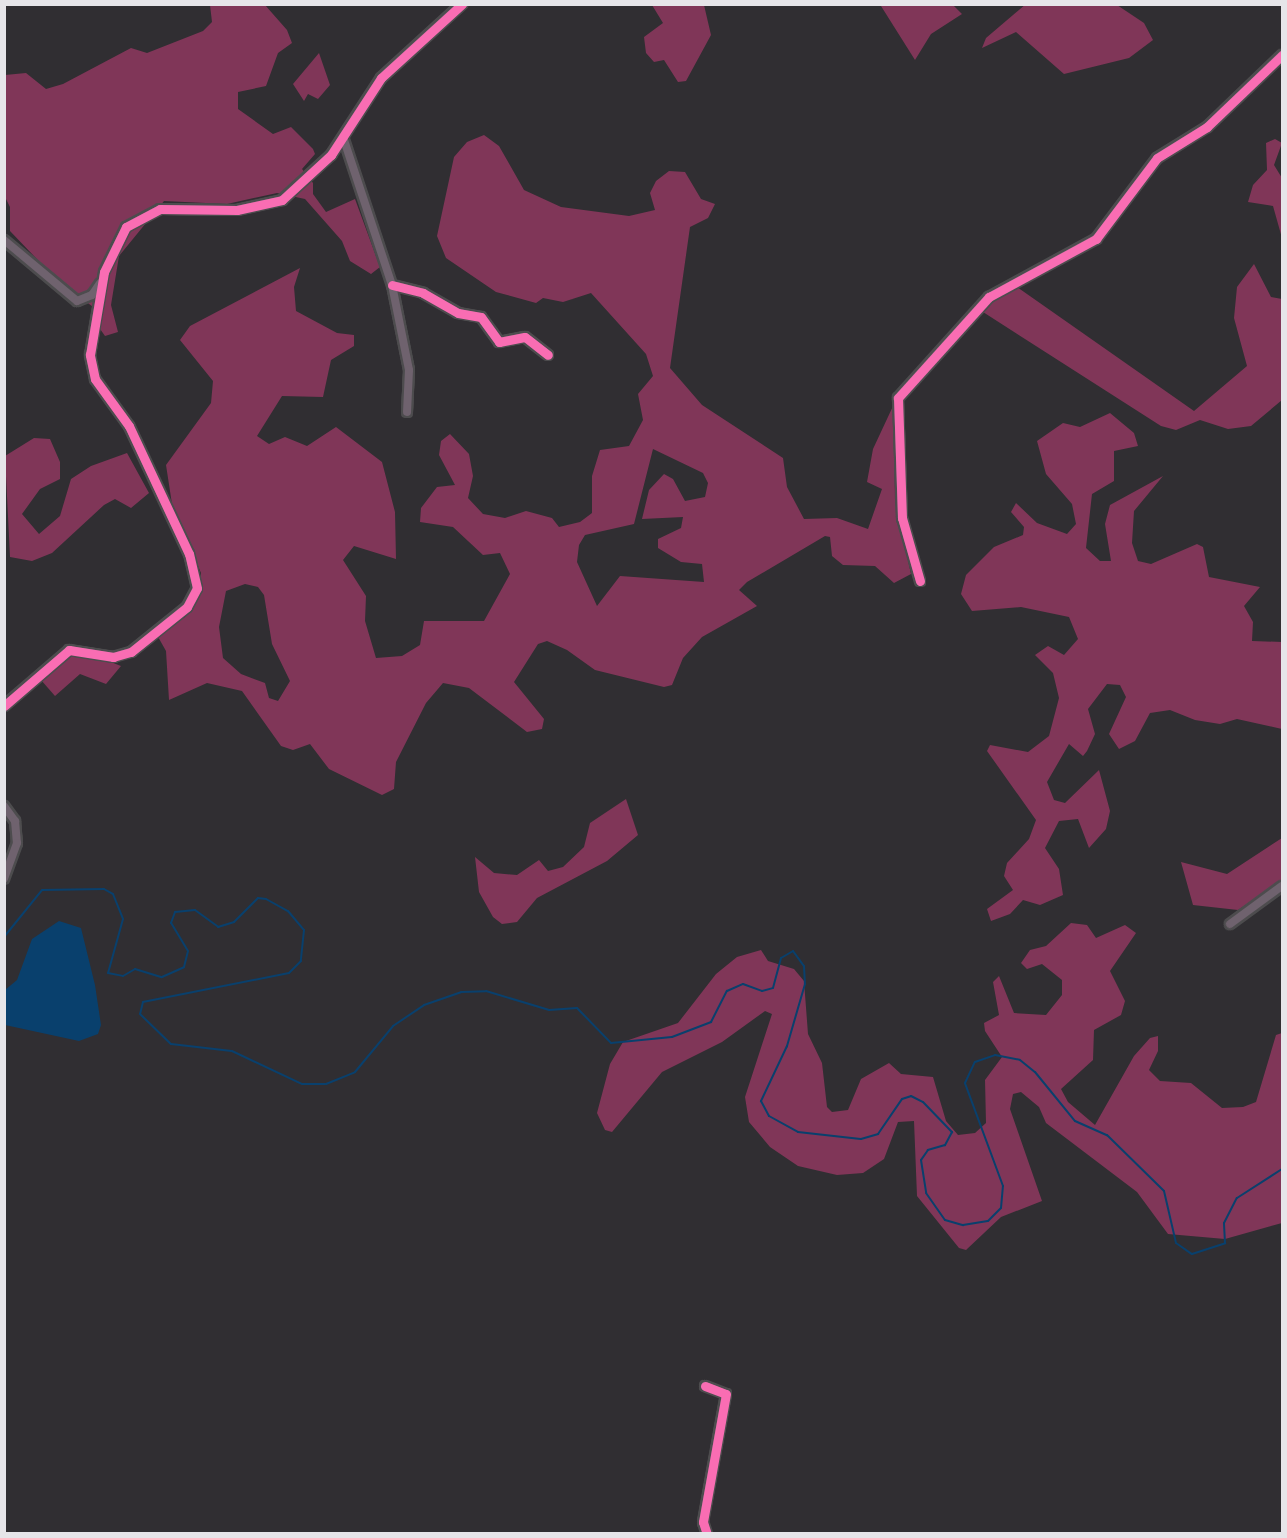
<!DOCTYPE html>
<style>
body{margin:0}
#map{position:relative;width:1287px;height:1538px;overflow:hidden;background:#302e32;font-family:Roboto,sans-serif}
div>[style]{position:absolute}
[style*='--x']{left:calc(var(--x)*1px);top:calc(var(--y)*1px);width:calc(var(--w)*1px);rotate:calc(var(--a)*1deg)}
.forest>*{inset:0;background:#803658}
.water>*{inset:0;background:#09406d}
.stream>*{height:2px;margin:-1px;padding:0 1px;transform-origin:1px;border-radius:1px;background:#09406d}
.roads{filter:drop-shadow(2px 0 #4d4c4e) drop-shadow(-2px 0 #4d4c4e) drop-shadow(0 2px #4d4c4e) drop-shadow(0 -2px #4d4c4e)}
.minor>*{height:8px;margin:-4px;padding:0 4px;transform-origin:4px;border-radius:4px;background:#6f626e}
.cycleway>*{height:9px;margin:-4.5px;padding:0 4.5px;transform-origin:4.5px;border-radius:4.5px;background:#f96db3}
span{translate:-50% -50%;white-space:nowrap;text-align:center;line-height:1.15;-webkit-text-stroke:4.5px #2f2d33;paint-order:stroke}
.frame{position:absolute;inset:0;border:6px solid #e6e5e9;pointer-events:none}
</style>
<div id="map">
<div class="forest">
<div style="clip-path:polygon(1026px 4px,1117px 5px,1144px 23px,1153px 40px,1129px 58px,1064px 74px,1016px 32px,982px 48px,986px 38px)"></div>
<div style="clip-path:polygon(210px 5px,265px 5px,287px 30px,292px 43px,278px 53px,266px 86px,238px 92px,238px 109px,273px 134px,291px 127px,313px 149px,315px 154px,302px 169px,313px 183px,313px 194px,326px 212px,355px 199px,380px 267px,371px 274px,350px 261px,342px 241px,305px 199px,277px 193px,227px 204px,164px 201px,119px 256px,111px 305px,118px 332px,105px 336px,98px 326px,101px 313px,55px 278px,10px 231px,10px 207px,5px 197px,5px 75px,26px 73px,46px 89px,63px 84px,131px 48px,147px 53px,203px 31px,212px 22px)"></div>
<div style="clip-path:polygon(652px 5px,704px 5px,711px 35px,686px 81px,678px 82px,664px 60px,654px 62px,646px 53px,644px 37px,663px 23px)"></div>
<div style="clip-path:polygon(953px 5px,962px 14px,931px 34px,915px 60px,881px 6px)"></div>
<div style="clip-path:polygon(319px 53px,330px 85px,318px 99px,308px 94px,304px 101px,293px 84px)"></div>
<div style="clip-path:polygon(evenodd,484px 135px,499px 146px,524px 190px,561px 207px,629px 216px,655px 210px,650px 193px,656px 181px,669px 171px,685px 172px,701px 199px,715px 204px,708px 218px,690px 227px,670px 368px,702px 405px,783px 458px,787px 487px,804px 519px,837px 518px,868px 529px,882px 489px,867px 482px,873px 449px,894px 404px,895px 502px,911px 574px,894px 583px,875px 566px,843px 565px,832px 556px,830px 537px,825px 536px,747px 582px,739px 590px,757px 606px,702px 637px,683px 658px,672px 685px,664px 687px,595px 670px,567px 650px,547px 641px,538px 644px,514px 682px,544px 719px,542px 729px,527px 732px,469px 688px,443px 683px,426px 703px,396px 762px,394px 789px,382px 795px,329px 769px,310px 744px,293px 750px,281px 746px,242px 691px,207px 683px,169px 700px,166px 651px,157px 635px,185px 617px,199px 598px,201px 573px,172px 504px,166px 465px,211px 403px,213px 381px,180px 340px,190px 326px,300px 268px,294px 287px,296px 311px,337px 333px,354px 335px,354px 346px,331px 360px,323px 397px,282px 396px,257px 436px,269px 444px,285px 437px,307px 446px,336px 427px,382px 462px,395px 512px,396px 559px,354px 546px,343px 560px,366px 596px,365px 621px,376px 658px,402px 656px,420px 645px,424px 621px,484px 621px,510px 574px,500px 553px,483px 555px,453px 527px,420px 522px,421px 508px,437px 487px,455px 485px,439px 455px,441px 441px,450px 434px,469px 454px,473px 476px,468px 498px,483px 514px,505px 518px,526px 511px,552px 518px,559px 527px,580px 522px,592px 513px,592px 476px,600px 450px,629px 446px,643px 420px,638px 394px,653px 376px,646px 354px,591px 293px,563px 302px,543px 298px,536px 303px,496px 292px,446px 258px,437px 236px,454px 157px,467px 142px,484px 135px,653px 449px,703px 473px,708px 483px,705px 497px,685px 501px,673px 479px,664px 474px,649px 490px,642px 519px,683px 517px,681px 528px,658px 539px,658px 548px,681px 562px,702px 564px,704px 582px,620px 576px,597px 606px,577px 562px,579px 545px,585px 535px,634px 524px,653px 449px,484px 135px,245px 584px,258px 587px,264px 595px,272px 644px,290px 681px,278px 701px,269px 698px,265px 683px,241px 674px,223px 658px,219px 627px,226px 591px,245px 584px)"></div>
<div style="clip-path:polygon(1275px 139px,1282px 143px,1274px 165px,1282px 178px,1282px 238px,1273px 206px,1248px 202px,1253px 185px,1267px 170px,1266px 143px)"></div>
<div style="clip-path:polygon(1254px 264px,1271px 297px,1282px 299px,1282px 400px,1251px 426px,1228px 429px,1200px 420px,1176px 430px,1161px 426px,983px 312px,992px 299px,1017px 287px,1194px 411px,1247px 366px,1234px 318px,1237px 287px)"></div>
<div style="clip-path:polygon(1110px 413px,1134px 433px,1138px 446px,1114px 451px,1114px 481px,1092px 494px,1086px 548px,1100px 561px,1111px 561px,1105px 524px,1110px 505px,1163px 476px,1134px 511px,1132px 543px,1138px 561px,1151px 564px,1197px 544px,1203px 547px,1209px 577px,1260px 587px,1244px 606px,1253px 622px,1252px 641px,1282px 642px,1282px 729px,1237px 719px,1220px 724px,1195px 720px,1170px 710px,1150px 713px,1135px 741px,1119px 749px,1109px 734px,1126px 697px,1120px 685px,1107px 684px,1088px 709px,1095px 734px,1087px 751px,1083px 756px,1069px 744px,1047px 782px,1054px 800px,1065px 803px,1099px 770px,1110px 811px,1106px 829px,1089px 848px,1078px 819px,1059px 821px,1045px 848px,1059px 869px,1063px 895px,1040px 905px,1023px 900px,1010px 914px,991px 921px,987px 909px,1013px 890px,1004px 876px,1007px 863px,1029px 839px,1036px 820px,987px 751px,990px 745px,1028px 752px,1049px 736px,1059px 698px,1053px 673px,1035px 655px,1048px 646px,1064px 655px,1078px 639px,1069px 617px,1021px 607px,972px 611px,961px 594px,966px 575px,994px 547px,1023px 535px,1024px 527px,1011px 512px,1016px 503px,1037px 523px,1067px 534px,1076px 524px,1072px 504px,1046px 474px,1037px 441px,1063px 423px,1080px 427px)"></div>
<div style="clip-path:polygon(34px 438px,50px 439px,60px 462px,60px 479px,40px 489px,22px 514px,39px 534px,60px 516px,71px 479px,91px 466px,127px 453px,149px 493px,131px 508px,115px 499px,104px 505px,52px 553px,32px 561px,10px 557px,5px 456px)"></div>
<div style="clip-path:polygon(73px 654px,98px 657px,121px 666px,106px 684px,80px 674px,55px 696px,41px 680px)"></div>
<div style="clip-path:polygon(626px 799px,638px 835px,607px 861px,537px 898px,517px 922px,502px 924px,493px 917px,479px 892px,475px 857px,494px 873px,517px 875px,539px 860px,548px 871px,563px 867px,584px 847px,590px 823px)"></div>
<div style="clip-path:polygon(1282px 838px,1282px 881px,1238px 910px,1193px 905px,1181px 862px,1227px 874px)"></div>
<div style="clip-path:polygon(1071px 923px,1087px 925px,1096px 938px,1125px 925px,1136px 933px,1110px 971px,1125px 1001px,1121px 1015px,1094px 1030px,1093px 1060px,1061px 1089px,1068px 1102px,1095px 1125px,1134px 1056px,1150px 1038px,1158px 1036px,1158px 1051px,1149px 1070px,1160px 1081px,1191px 1083px,1222px 1108px,1243px 1107px,1256px 1102px,1276px 1035px,1282px 1033px,1282px 1223px,1225px 1239px,1168px 1234px,1137px 1192px,1046px 1123px,1039px 1107px,1021px 1092px,1013px 1094px,1010px 1109px,1042px 1201px,1001px 1217px,966px 1250px,959px 1248px,917px 1196px,914px 1121px,898px 1122px,884px 1159px,863px 1173px,837px 1175px,798px 1166px,770px 1147px,749px 1122px,745px 1097px,772px 1014px,765px 1011px,722px 1042px,662px 1072px,612px 1132px,605px 1130px,597px 1113px,610px 1064px,623px 1042px,678px 1023px,716px 974px,737px 957px,761px 950px,768px 961px,794px 969px,804px 981px,808px 1034px,822px 1063px,827px 1107px,832px 1112px,848px 1110px,861px 1079px,889px 1063px,901px 1074px,933px 1077px,946px 1121px,958px 1135px,975px 1133px,986px 1123px,985px 1080px,1002px 1057px,985px 1031px,984px 1023px,999px 1015px,993px 982px,999px 976px,1014px 1013px,1046px 1015px,1062px 995px,1062px 980px,1042px 964px,1027px 969px,1021px 963px,1030px 950px,1046px 946px)"></div>
</div>
<div class="water">
<div style="clip-path:polygon(59px 921px,81px 928px,95px 985px,101px 1025px,98px 1034px,79px 1041px,5px 1025px,5px 990px,17px 980px,32px 939px)"></div>
</div>
<div class="stream">
<div style="--x:4;--y:937;--w:60;--a:-51"></div>
<div style="--x:42;--y:890;--w:62;--a:-0.9"></div>
<div style="--x:104;--y:889;--w:10;--a:29"></div>
<div style="--x:113;--y:894;--w:27;--a:68"></div>
<div style="--x:123;--y:919;--w:56;--a:105.5"></div>
<div style="--x:108;--y:973;--w:15;--a:11"></div>
<div style="--x:123;--y:976;--w:14;--a:-30"></div>
<div style="--x:135;--y:969;--w:28;--a:17"></div>
<div style="--x:162;--y:977;--w:24;--a:-24"></div>
<div style="--x:184;--y:967;--w:16;--a:-76"></div>
<div style="--x:188;--y:951;--w:33;--a:-121"></div>
<div style="--x:171;--y:923;--w:12;--a:-70"></div>
<div style="--x:175;--y:912;--w:20;--a:-6"></div>
<div style="--x:195;--y:910;--w:29;--a:36"></div>
<div style="--x:218;--y:927;--w:17;--a:-17"></div>
<div style="--x:234;--y:922;--w:34;--a:-45"></div>
<div style="--x:258;--y:898;--w:8;--a:7"></div>
<div style="--x:266;--y:899;--w:25;--a:29"></div>
<div style="--x:288;--y:911;--w:25;--a:50"></div>
<div style="--x:304;--y:930;--w:31;--a:96"></div>
<div style="--x:301;--y:961;--w:17;--a:135"></div>
<div style="--x:289;--y:973;--w:149;--a:168.8"></div>
<div style="--x:143;--y:1002;--w:12;--a:104"></div>
<div style="--x:140;--y:1014;--w:43;--a:44.1"></div>
<div style="--x:171;--y:1044;--w:61;--a:6.5"></div>
<div style="--x:232;--y:1051;--w:77;--a:25.2"></div>
<div style="--x:302;--y:1084;--w:24;--a:0"></div>
<div style="--x:326;--y:1084;--w:31;--a:-22"></div>
<div style="--x:355;--y:1072;--w:60;--a:-50.4"></div>
<div style="--x:393;--y:1026;--w:37;--a:-34"></div>
<div style="--x:424;--y:1005;--w:39;--a:-19"></div>
<div style="--x:461;--y:992;--w:25;--a:-2"></div>
<div style="--x:486;--y:991;--w:66;--a:16.8"></div>
<div style="--x:549;--y:1010;--w:28;--a:-4"></div>
<div style="--x:577;--y:1008;--w:49;--a:45.8"></div>
<div style="--x:611;--y:1043;--w:61;--a:-5.6"></div>
<div style="--x:672;--y:1037;--w:42;--a:-21"></div>
<div style="--x:711;--y:1022;--w:35;--a:-63"></div>
<div style="--x:727;--y:991;--w:17;--a:-24"></div>
<div style="--x:743;--y:984;--w:20;--a:20"></div>
<div style="--x:762;--y:991;--w:11;--a:-15"></div>
<div style="--x:773;--y:988;--w:31;--a:-75"></div>
<div style="--x:781;--y:958;--w:14;--a:-30"></div>
<div style="--x:793;--y:951;--w:19;--a:54"></div>
<div style="--x:804;--y:966;--w:18;--a:87"></div>
<div style="--x:805;--y:984;--w:65;--a:106.2"></div>
<div style="--x:787;--y:1046;--w:61;--a:115.3"></div>
<div style="--x:761;--y:1101;--w:17;--a:62"></div>
<div style="--x:769;--y:1116;--w:33;--a:29"></div>
<div style="--x:798;--y:1132;--w:63;--a:6.3"></div>
<div style="--x:861;--y:1139;--w:18;--a:-16"></div>
<div style="--x:878;--y:1134;--w:42;--a:-55.6"></div>
<div style="--x:902;--y:1099;--w:9;--a:-18"></div>
<div style="--x:911;--y:1096;--w:13;--a:27"></div>
<div style="--x:923;--y:1102;--w:42;--a:46"></div>
<div style="--x:952;--y:1132;--w:15;--a:118"></div>
<div style="--x:945;--y:1145;--w:18;--a:164"></div>
<div style="--x:928;--y:1150;--w:12;--a:125"></div>
<div style="--x:921;--y:1160;--w:33;--a:81"></div>
<div style="--x:926;--y:1193;--w:33;--a:55"></div>
<div style="--x:945;--y:1220;--w:19;--a:16"></div>
<div style="--x:963;--y:1225;--w:25;--a:-9"></div>
<div style="--x:988;--y:1221;--w:18;--a:-45"></div>
<div style="--x:1001;--y:1208;--w:22;--a:-85"></div>
<div style="--x:1003;--y:1186;--w:110;--a:-110.3"></div>
<div style="--x:965;--y:1083;--w:23;--a:-65"></div>
<div style="--x:975;--y:1062;--w:21;--a:-19"></div>
<div style="--x:995;--y:1055;--w:25;--a:11"></div>
<div style="--x:1020;--y:1060;--w:19;--a:39"></div>
<div style="--x:1035;--y:1072;--w:63;--a:50.8"></div>
<div style="--x:1075;--y:1121;--w:35;--a:24"></div>
<div style="--x:1107;--y:1135;--w:80;--a:44.5"></div>
<div style="--x:1164;--y:1191;--w:53;--a:77"></div>
<div style="--x:1176;--y:1243;--w:19;--a:35"></div>
<div style="--x:1192;--y:1254;--w:35;--a:-18"></div>
<div style="--x:1225;--y:1243;--w:20;--a:-93"></div>
<div style="--x:1224;--y:1223;--w:28;--a:-63"></div>
<div style="--x:1237;--y:1198;--w:54;--a:-32.8"></div>
</div>
<div class="roads">
<div class="minor">
<div style="--x:344;--y:140;--w:153;--a:71.7"></div>
<div style="--x:392;--y:285;--w:87;--a:78.7"></div>
<div style="--x:409;--y:370;--w:42;--a:92.7"></div>
<div style="--x:4;--y:240;--w:95;--a:39.9"></div>
<div style="--x:77;--y:301;--w:16;--a:-22"></div>
<div style="--x:92;--y:295;--w:14;--a:-56"></div>
<div style="--x:392;--y:285;--w:32;--a:14"></div>
<div style="--x:423;--y:293;--w:40;--a:29.7"></div>
<div style="--x:458;--y:313;--w:23;--a:10"></div>
<div style="--x:481;--y:317;--w:31;--a:54"></div>
<div style="--x:499;--y:342;--w:26;--a:-11"></div>
<div style="--x:525;--y:337;--w:29;--a:38"></div>
<div style="--x:920;--y:581;--w:66;--a:-105.9"></div>
<div style="--x:902;--y:518;--w:120;--a:-91.9"></div>
<div style="--x:898;--y:398;--w:136;--a:-48"></div>
<div style="--x:989;--y:297;--w:122;--a:-28.5"></div>
<div style="--x:1096;--y:239;--w:101;--a:-53"></div>
<div style="--x:1157;--y:158;--w:59;--a:-31.8"></div>
<div style="--x:1207;--y:127;--w:104;--a:-43.8"></div>
<div style="--x:4;--y:706;--w:86;--a:-40.7"></div>
<div style="--x:69;--y:650;--w:45;--a:9"></div>
<div style="--x:113;--y:657;--w:19;--a:-16"></div>
<div style="--x:131;--y:652;--w:72;--a:-38.8"></div>
<div style="--x:187;--y:607;--w:21;--a:-62"></div>
<div style="--x:197;--y:588;--w:35;--a:-103"></div>
<div style="--x:189;--y:554;--w:141;--a:-115.1"></div>
<div style="--x:129;--y:426;--w:58;--a:-125.9"></div>
<div style="--x:95;--y:379;--w:25;--a:-102"></div>
<div style="--x:90;--y:355;--w:84;--a:-80.4"></div>
<div style="--x:104;--y:272;--w:50;--a:-63.9"></div>
<div style="--x:126;--y:227;--w:38;--a:-28"></div>
<div style="--x:160;--y:209;--w:77;--a:0.7"></div>
<div style="--x:237;--y:210;--w:46;--a:-12.5"></div>
<div style="--x:282;--y:200;--w:67;--a:-42.6"></div>
<div style="--x:331;--y:155;--w:92;--a:-57"></div>
<div style="--x:381;--y:78;--w:110;--a:-42.4"></div>
<div style="--x:4;--y:806;--w:19;--a:54"></div>
<div style="--x:15;--y:821;--w:22;--a:85"></div>
<div style="--x:17;--y:843;--w:38;--a:110"></div>
<div style="--x:1230;--y:924;--w:64;--a:-36.2"></div>
<div style="--x:705;--y:1386;--w:22;--a:21"></div>
<div style="--x:726;--y:1394;--w:130;--a:100.2"></div>
<div style="--x:703;--y:1522;--w:13;--a:72"></div>
</div>
</div>
<div class="cycleway">
<div style="--x:392;--y:285;--w:32;--a:14"></div>
<div style="--x:423;--y:293;--w:40;--a:29.7"></div>
<div style="--x:458;--y:313;--w:23;--a:10"></div>
<div style="--x:481;--y:317;--w:31;--a:54"></div>
<div style="--x:499;--y:342;--w:26;--a:-11"></div>
<div style="--x:525;--y:337;--w:29;--a:38"></div>
<div style="--x:920;--y:581;--w:66;--a:-105.9"></div>
<div style="--x:902;--y:518;--w:120;--a:-91.9"></div>
<div style="--x:898;--y:398;--w:136;--a:-48"></div>
<div style="--x:989;--y:297;--w:122;--a:-28.5"></div>
<div style="--x:1096;--y:239;--w:101;--a:-53"></div>
<div style="--x:1157;--y:158;--w:59;--a:-31.8"></div>
<div style="--x:1207;--y:127;--w:104;--a:-43.8"></div>
<div style="--x:4;--y:706;--w:86;--a:-40.7"></div>
<div style="--x:69;--y:650;--w:45;--a:9"></div>
<div style="--x:113;--y:657;--w:19;--a:-16"></div>
<div style="--x:131;--y:652;--w:72;--a:-38.8"></div>
<div style="--x:187;--y:607;--w:21;--a:-62"></div>
<div style="--x:197;--y:588;--w:35;--a:-103"></div>
<div style="--x:189;--y:554;--w:141;--a:-115.1"></div>
<div style="--x:129;--y:426;--w:58;--a:-125.9"></div>
<div style="--x:95;--y:379;--w:25;--a:-102"></div>
<div style="--x:90;--y:355;--w:84;--a:-80.4"></div>
<div style="--x:104;--y:272;--w:50;--a:-63.9"></div>
<div style="--x:126;--y:227;--w:38;--a:-28"></div>
<div style="--x:160;--y:209;--w:77;--a:0.7"></div>
<div style="--x:237;--y:210;--w:46;--a:-12.5"></div>
<div style="--x:282;--y:200;--w:67;--a:-42.6"></div>
<div style="--x:331;--y:155;--w:92;--a:-57"></div>
<div style="--x:381;--y:78;--w:110;--a:-42.4"></div>
<div style="--x:705;--y:1386;--w:22;--a:21"></div>
<div style="--x:726;--y:1394;--w:130;--a:100.2"></div>
<div style="--x:703;--y:1522;--w:13;--a:72"></div>
</div>
<div class="frame"></div>
</div>
